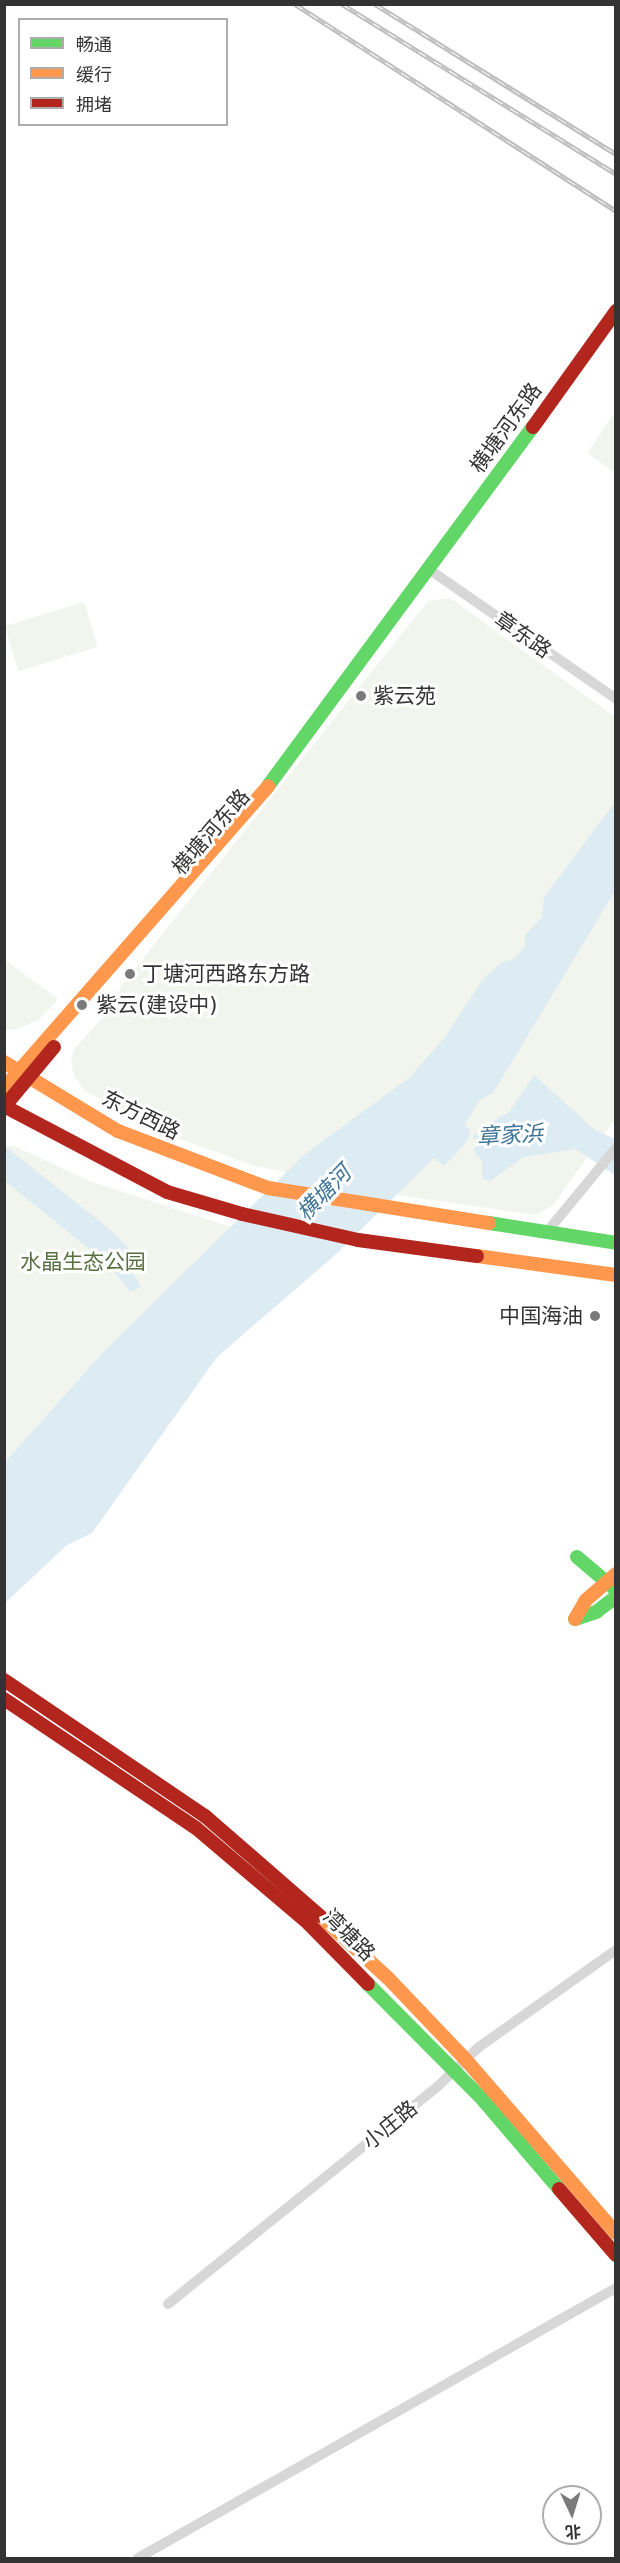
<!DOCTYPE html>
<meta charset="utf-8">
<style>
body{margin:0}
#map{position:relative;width:620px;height:2563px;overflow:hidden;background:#fff;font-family:"DejaVu Sans","Noto Sans SC",sans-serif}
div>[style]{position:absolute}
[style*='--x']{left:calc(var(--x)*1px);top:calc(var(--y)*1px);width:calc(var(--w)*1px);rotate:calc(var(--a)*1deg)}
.green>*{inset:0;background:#f1f5ed;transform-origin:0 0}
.water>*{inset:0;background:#ddebf3}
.street>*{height:10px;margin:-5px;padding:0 5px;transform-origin:5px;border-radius:5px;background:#d7d7d7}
.fast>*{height:14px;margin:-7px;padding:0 7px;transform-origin:7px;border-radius:7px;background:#63d668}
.slow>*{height:14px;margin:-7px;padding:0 7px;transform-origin:7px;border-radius:7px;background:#ff974d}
.jam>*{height:14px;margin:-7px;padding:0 7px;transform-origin:7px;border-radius:7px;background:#b3261e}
.rail>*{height:5px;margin-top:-2.5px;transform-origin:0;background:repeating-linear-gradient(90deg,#fff 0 9px,#bebebe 0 18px);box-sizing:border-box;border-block:2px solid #bebebe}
.dots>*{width:16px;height:16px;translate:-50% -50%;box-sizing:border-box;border:3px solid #fff;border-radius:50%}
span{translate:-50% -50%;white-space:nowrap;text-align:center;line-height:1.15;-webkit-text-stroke:6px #fff;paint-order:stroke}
.street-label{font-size:21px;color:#333}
.poi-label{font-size:21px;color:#333}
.left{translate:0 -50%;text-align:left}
.right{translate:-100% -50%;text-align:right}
.park-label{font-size:21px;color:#56703f}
.water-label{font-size:22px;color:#3f7597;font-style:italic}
.frame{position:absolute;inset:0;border:6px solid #333;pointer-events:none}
.legend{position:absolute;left:18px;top:18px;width:210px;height:108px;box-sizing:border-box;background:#fff;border:2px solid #adadad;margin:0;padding:8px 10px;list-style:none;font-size:18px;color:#333}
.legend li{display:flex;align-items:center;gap:12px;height:30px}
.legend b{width:30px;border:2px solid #adadad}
.north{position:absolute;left:542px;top:2485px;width:60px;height:60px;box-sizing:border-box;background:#fff;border:2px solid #adadad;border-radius:50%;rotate:176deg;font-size:16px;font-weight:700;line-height:24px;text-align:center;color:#333}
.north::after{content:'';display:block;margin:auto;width:21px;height:27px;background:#7a7a7a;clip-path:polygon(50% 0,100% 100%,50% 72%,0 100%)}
</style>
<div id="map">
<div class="green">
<div style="clip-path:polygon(615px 412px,615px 473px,587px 453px)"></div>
<div style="clip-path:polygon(450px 598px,615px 717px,615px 1119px,553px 1205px,536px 1215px,411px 1197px,256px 1166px,165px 1134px,85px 1091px,74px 1076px,71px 1059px,74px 1049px,109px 1011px,122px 985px,428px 601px)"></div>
<div style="left:84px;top:602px;width:47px;height:83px;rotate:73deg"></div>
<div style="clip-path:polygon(5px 960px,58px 999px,39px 1020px,17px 1029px,5px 1030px)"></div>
<div style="clip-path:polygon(14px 1146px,92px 1182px,231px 1227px,104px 1351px,5px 1462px,5px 1147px)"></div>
</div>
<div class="water">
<div style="clip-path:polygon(615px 802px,615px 891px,493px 1093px,480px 1100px,465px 1124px,471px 1132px,464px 1145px,444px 1166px,434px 1158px,334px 1256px,217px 1357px,92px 1533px,67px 1545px,5px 1603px,5px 1462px,104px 1351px,305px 1154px,409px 1078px,445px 1037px,483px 979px,502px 962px,514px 959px,525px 947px,525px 935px,542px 918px,544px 897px)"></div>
<div style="clip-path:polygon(534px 1075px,595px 1130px,615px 1139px,615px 1175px,575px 1149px,524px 1157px,490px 1181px,482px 1178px,482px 1161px,473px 1150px,479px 1142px,473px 1138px,475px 1133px,482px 1135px,484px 1127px,509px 1112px)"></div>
<div style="clip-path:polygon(5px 1146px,112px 1231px,135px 1255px,131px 1270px,141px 1287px,130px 1292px,109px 1265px,5px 1181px)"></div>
</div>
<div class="street">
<div style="--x:430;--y:570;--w:226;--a:34.7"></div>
<div style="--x:546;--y:1233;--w:110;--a:-50.5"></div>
<div style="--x:168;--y:2304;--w:347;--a:-38.9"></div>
<div style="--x:438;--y:2086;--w:57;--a:-43.6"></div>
<div style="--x:479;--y:2047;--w:168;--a:-35.3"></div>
<div style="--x:138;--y:2558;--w:549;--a:-29.46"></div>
</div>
<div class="fast">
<div style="--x:268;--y:786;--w:446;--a:-53.6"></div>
<div style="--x:489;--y:1223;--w:129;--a:8.9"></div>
<div style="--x:577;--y:1557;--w:51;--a:40.2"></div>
<div style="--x:575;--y:1619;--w:22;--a:-18"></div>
<div style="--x:596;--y:1612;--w:25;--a:-37"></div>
<div style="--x:368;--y:1984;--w:163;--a:45.2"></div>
<div style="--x:483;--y:2100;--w:117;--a:49.5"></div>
</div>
<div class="slow">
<div style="--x:4;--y:1062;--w:133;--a:31.2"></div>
<div style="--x:118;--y:1131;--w:160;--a:20.8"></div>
<div style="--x:268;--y:1188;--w:224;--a:9"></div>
<div style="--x:4;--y:1088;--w:401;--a:-48.8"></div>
<div style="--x:477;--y:1256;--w:140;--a:7.8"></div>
<div style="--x:575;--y:1619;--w:22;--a:-60"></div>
<div style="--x:586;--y:1600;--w:40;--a:-41"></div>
<div style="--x:320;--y:1916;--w:92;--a:42.4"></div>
<div style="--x:388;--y:1978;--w:113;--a:46.4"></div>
<div style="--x:466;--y:2060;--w:229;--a:49.1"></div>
</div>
<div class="jam">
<div style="--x:533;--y:427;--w:143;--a:-54.4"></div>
<div style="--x:4;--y:1106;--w:184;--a:27.8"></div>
<div style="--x:167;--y:1192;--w:78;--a:16.3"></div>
<div style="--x:242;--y:1214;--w:119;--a:12.6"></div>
<div style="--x:358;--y:1240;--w:120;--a:7.7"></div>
<div style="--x:4;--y:1107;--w:78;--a:-50.2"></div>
<div style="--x:4;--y:1680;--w:243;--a:34.1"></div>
<div style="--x:205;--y:1816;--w:152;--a:41"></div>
<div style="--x:4;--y:1699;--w:231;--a:33.9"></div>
<div style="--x:196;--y:1828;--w:148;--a:40.3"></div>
<div style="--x:309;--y:1924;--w:84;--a:45.5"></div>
<div style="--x:559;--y:2189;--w:87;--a:49.2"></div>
</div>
<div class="rail">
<div style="--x:295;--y:4;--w:382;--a:32.8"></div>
<div style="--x:342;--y:4;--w:322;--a:31.8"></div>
<div style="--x:375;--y:4;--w:284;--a:31.9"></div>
</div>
<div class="dots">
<div style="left:361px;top:696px;background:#7a7a7a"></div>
<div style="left:130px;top:974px;background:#7a7a7a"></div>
<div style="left:82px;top:1005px;background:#7a7a7a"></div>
<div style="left:595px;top:1316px;background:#7a7a7a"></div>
</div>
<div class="street-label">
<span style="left:506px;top:428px;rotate:-54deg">横塘河东路</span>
<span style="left:523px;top:635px;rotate:35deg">章东路</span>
<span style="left:211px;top:832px;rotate:-49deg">横塘河东路</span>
<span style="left:141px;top:1115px;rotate:26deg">东方西路</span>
<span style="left:349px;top:1935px;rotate:45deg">湾塘路</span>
<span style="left:390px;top:2125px;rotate:-39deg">小庄路</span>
</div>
<div class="poi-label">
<span class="left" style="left:373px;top:696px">紫云苑</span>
<span class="left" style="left:142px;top:974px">丁塘河西路东方路</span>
<span class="left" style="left:96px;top:1005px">紫云(建设中)</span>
<span class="right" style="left:583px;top:1316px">中国海油</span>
</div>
<div class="park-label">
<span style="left:83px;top:1262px">水晶生态公园</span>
</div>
<div class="water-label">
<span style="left:510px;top:1135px;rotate:-3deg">章家浜</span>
<span style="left:324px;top:1193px;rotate:-46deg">横塘河</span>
</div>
<div class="frame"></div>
<ul class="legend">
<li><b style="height:8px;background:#63d668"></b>畅通</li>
<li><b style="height:8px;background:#ff974d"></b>缓行</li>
<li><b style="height:8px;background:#b3261e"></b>拥堵</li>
</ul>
<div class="north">北</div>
</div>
